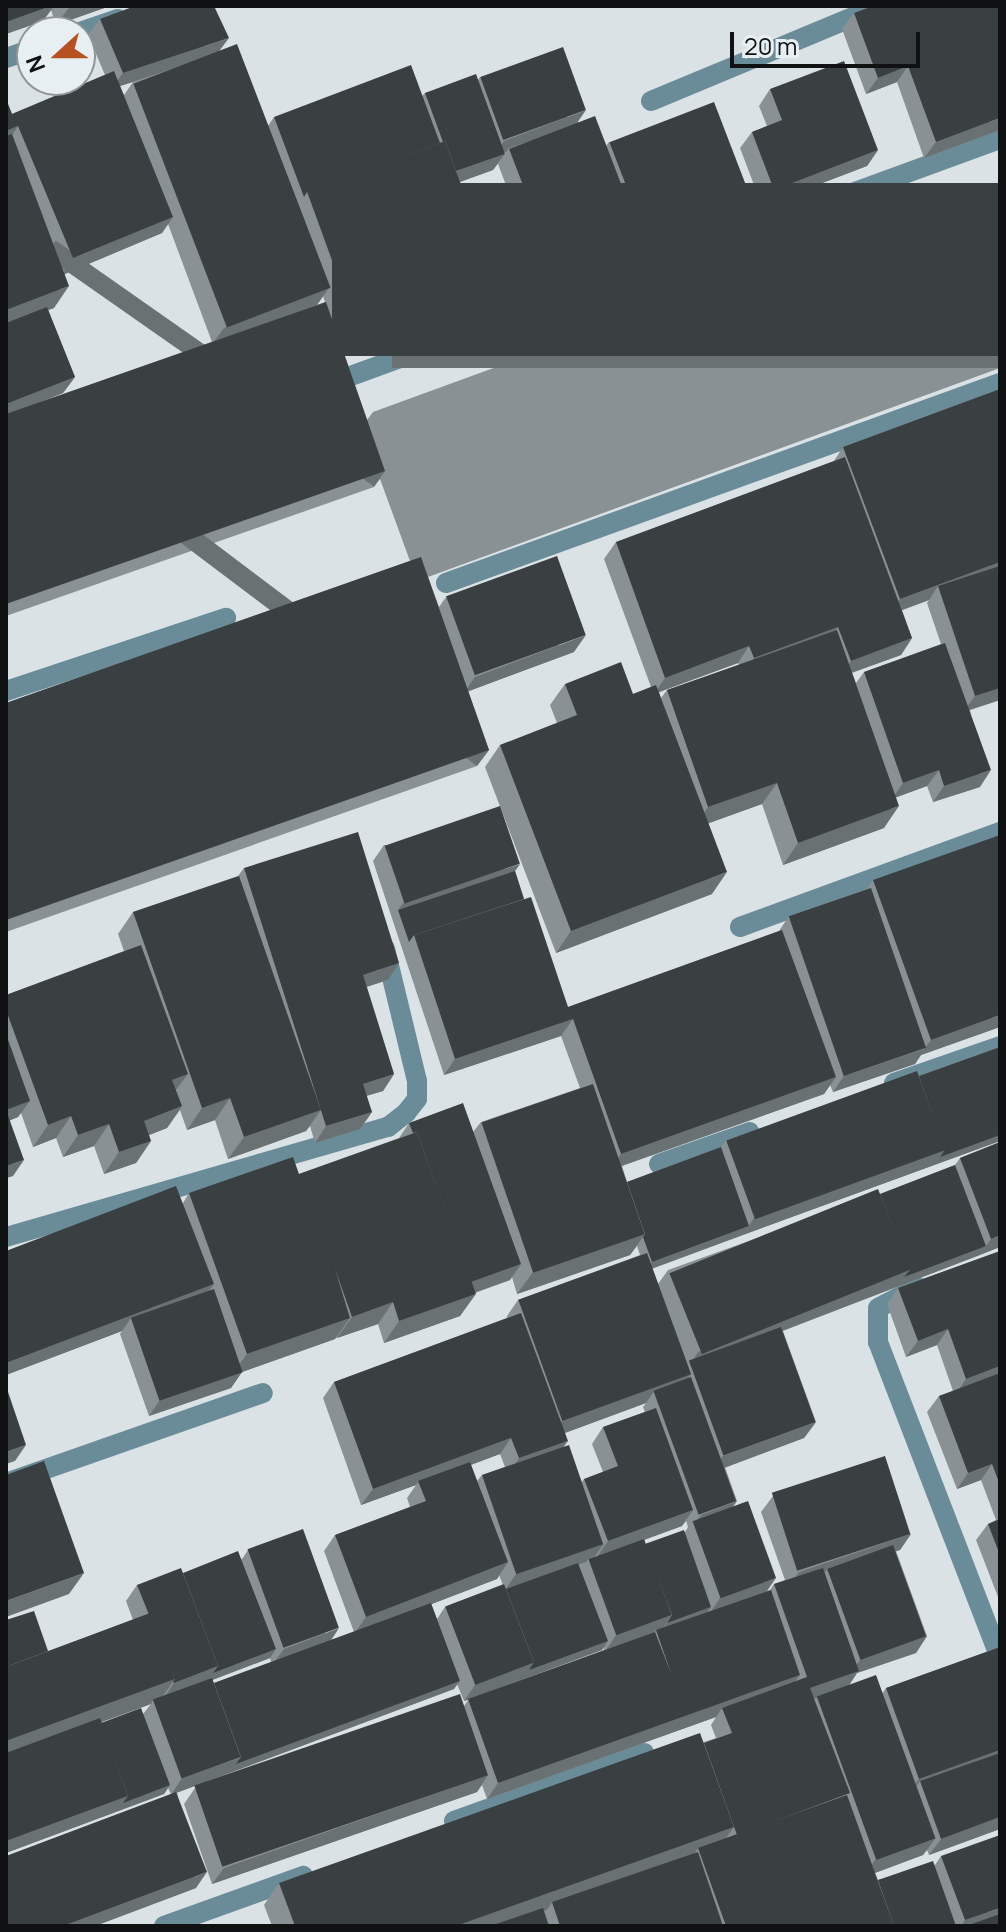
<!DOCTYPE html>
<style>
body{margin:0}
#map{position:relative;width:1006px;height:1932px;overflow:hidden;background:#dbe2e5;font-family:Manrope,sans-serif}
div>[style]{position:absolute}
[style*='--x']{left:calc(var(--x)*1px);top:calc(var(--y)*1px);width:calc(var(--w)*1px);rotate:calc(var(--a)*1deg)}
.minor>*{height:20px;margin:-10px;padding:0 10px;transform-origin:10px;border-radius:10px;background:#6a8c99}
.wall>*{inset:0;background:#8a9194}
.shaded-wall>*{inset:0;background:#6a7173;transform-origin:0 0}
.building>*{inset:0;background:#3a4042;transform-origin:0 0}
span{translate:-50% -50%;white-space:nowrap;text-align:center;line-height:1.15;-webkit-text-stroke:8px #e8eff2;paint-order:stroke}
.frame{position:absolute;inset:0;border:8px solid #0f1112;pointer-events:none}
.north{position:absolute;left:16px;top:16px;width:80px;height:80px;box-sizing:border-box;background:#e8eff2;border:2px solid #919698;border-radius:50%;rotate:249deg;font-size:22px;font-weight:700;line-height:32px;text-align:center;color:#0f1112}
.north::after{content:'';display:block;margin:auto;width:28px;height:36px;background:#b65121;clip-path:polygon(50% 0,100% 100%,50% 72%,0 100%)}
.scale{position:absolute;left:730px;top:32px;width:190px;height:36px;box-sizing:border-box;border:4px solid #0f1112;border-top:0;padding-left:10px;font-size:24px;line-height:28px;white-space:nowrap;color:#0f1112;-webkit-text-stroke:6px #e8eff2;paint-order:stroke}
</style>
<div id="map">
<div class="minor">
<div style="--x:80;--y:32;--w:40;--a:-18.9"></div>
<div style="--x:6;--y:58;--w:28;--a:-19"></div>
<div style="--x:651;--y:101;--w:247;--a:-22.6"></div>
<div style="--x:337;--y:381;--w:706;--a:-20.05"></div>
<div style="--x:446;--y:583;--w:589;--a:-19.85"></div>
<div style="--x:6;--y:691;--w:232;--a:-18.4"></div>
<div style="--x:740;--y:927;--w:277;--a:-20.1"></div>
<div style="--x:894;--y:1083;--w:112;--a:-19.2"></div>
<div style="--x:659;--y:1164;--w:96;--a:-19.4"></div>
<div style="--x:6;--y:1237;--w:398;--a:-16.1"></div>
<div style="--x:388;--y:1127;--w:23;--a:-38"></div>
<div style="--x:406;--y:1113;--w:18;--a:-52"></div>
<div style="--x:417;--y:1099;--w:18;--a:-90"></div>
<div style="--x:417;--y:1081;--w:136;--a:-103.6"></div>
<div style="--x:918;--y:1287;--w:45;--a:152.3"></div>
<div style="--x:878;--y:1308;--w:34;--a:90"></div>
<div style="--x:878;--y:1342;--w:339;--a:68.9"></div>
<div style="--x:6;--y:1483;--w:272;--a:-19.3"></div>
<div style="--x:454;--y:1821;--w:202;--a:-19.7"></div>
<div style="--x:164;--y:1926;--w:148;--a:-19.8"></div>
</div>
<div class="wall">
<div style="clip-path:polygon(6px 6px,110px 6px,56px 25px,51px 10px,43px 21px,6px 34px)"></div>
<div style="clip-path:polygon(854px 13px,1000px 130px,924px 158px,897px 82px,866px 94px,842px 29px)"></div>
<div style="clip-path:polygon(evenodd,100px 19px,220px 50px,268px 126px,274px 117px,422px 96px,425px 93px,478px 80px,480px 77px,578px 122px,606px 146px,609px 142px,750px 197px,738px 214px,632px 253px,631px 250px,629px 253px,544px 286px,498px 164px,506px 152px,504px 153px,505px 154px,493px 170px,460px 182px,477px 289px,339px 339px,367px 420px,373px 412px,1000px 183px,1000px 368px,428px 577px,439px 607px,446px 597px,574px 652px,468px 691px,489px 750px,477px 766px,6px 932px,6px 703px,410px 561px,380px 479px,374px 487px,6px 616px,6px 99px,12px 114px,105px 75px,88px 35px,100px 19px,146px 78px,133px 82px,124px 95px,120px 86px,146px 78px,100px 19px,168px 224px,212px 342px,38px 403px,63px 393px,75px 377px,48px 310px,54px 308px,65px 274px,162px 233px,168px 224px,100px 19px,323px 296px,325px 302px,317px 305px,323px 296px)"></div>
<div style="clip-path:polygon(770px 89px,878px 150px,867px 166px,762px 206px,740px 148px,752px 132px,767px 126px,759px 106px)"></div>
<div style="clip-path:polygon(evenodd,1000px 389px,1000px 700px,970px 710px,980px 787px,933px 802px,927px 786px,896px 797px,884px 828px,783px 865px,762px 804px,708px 823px,712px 894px,556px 953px,485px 767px,500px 745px,557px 723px,550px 705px,565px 684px,633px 694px,651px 687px,604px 559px,616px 542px,834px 461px,843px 447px,1000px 389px,929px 600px,927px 603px,941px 644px,864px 672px,856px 683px,852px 673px,901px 655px,912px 638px,902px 610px,929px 600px,1000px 389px,738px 663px,739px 665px,667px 690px,661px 698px,659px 692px,738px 663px)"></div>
<div style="clip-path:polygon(evenodd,384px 845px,515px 871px,524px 899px,568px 1007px,779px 931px,789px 916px,867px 889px,873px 880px,1000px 1027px,921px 1055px,915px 1064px,833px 1092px,830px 1085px,824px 1094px,622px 1166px,627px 1182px,721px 1147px,726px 1140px,919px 1076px,1000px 1047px,1000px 1141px,652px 1268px,658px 1284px,668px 1270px,880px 1194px,955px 1165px,960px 1158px,1000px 1142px,1000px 1247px,783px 1331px,816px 1422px,804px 1438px,725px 1467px,737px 1501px,733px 1506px,766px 1591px,770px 1590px,774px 1584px,785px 1580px,761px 1512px,773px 1496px,911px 1534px,900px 1550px,896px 1551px,927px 1636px,916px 1653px,857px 1673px,849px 1685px,882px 1694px,886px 1688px,1000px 1647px,1000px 1829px,929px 1855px,927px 1850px,923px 1855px,875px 1873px,878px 1880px,935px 1865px,941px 1856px,1000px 1926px,272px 1926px,264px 1905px,279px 1883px,716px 1738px,711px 1725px,716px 1717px,487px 1799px,482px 1785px,477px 1792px,212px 1884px,184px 1804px,195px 1788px,464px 1706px,468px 1700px,464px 1701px,457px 1684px,454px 1689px,177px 1792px,196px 1888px,95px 1926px,6px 1926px,171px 1794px,168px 1788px,164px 1794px,6px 1853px,6px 1620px,48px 1651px,133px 1620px,126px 1601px,137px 1585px,242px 1559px,248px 1550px,331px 1640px,354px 1632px,324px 1551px,335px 1535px,410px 1507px,407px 1498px,416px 1485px,361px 1505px,323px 1398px,334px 1382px,507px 1318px,507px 1316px,518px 1300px,640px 1255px,637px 1246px,630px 1255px,517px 1294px,512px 1277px,510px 1280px,475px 1293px,460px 1316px,384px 1343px,378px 1324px,337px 1338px,336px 1337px,335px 1339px,242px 1372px,231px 1388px,149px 1416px,120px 1334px,122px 1331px,6px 1375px,6px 1251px,183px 1203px,189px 1193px,299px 1174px,399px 1138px,409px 1123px,473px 1132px,481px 1122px,580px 1088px,561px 1036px,444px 1075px,373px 861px,384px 845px,646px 1403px,643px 1407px,645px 1412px,603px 1427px,592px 1444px,603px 1472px,584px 1479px,582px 1482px,564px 1447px,565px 1433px,646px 1403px,384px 845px,500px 1454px,505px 1467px,482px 1475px,477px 1481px,471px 1465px,500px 1454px,384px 845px,686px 1521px,688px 1527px,685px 1532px,645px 1544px,644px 1540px,682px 1526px,686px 1521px,384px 845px,499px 1575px,503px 1585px,445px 1607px,437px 1619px,431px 1604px,497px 1579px,499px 1575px,384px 845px,603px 1647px,604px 1650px,492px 1691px,602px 1650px,603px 1647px,384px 845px,270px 1658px,271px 1662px,214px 1683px,212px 1680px,270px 1658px,384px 845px,151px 1704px,143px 1714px,101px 1723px,101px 1722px,151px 1704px)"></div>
<div style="clip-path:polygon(244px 868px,388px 980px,367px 987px,394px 1074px,383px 1091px,366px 1096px,372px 1112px,360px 1129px,315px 1143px,310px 1126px,306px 1131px,228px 1159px,215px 1120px,187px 1130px,180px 1110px,167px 1128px,149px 1135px,151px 1141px,136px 1163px,104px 1174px,94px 1146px,63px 1157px,56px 1138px,33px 1147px,21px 1113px,18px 1117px,10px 1120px,13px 1176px,6px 1178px,6px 995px,124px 951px,118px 934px,133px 912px,238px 876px)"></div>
<div style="clip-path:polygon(1000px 1251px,1000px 1602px,976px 1540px,988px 1524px,996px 1520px,981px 1480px,957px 1489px,927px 1412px,939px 1396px,953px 1391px,937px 1345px,906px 1357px,887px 1304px,898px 1288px)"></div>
</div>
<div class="shaded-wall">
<div style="clip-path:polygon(51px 6px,54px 6px,43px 21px,6px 34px,6px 22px)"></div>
<div style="clip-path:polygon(75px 6px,110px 6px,56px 25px,68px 9px)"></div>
<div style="clip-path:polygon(229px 38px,217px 54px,111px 89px,123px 73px)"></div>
<div style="clip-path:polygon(908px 66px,897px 82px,866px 94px,878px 78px)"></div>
<div style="clip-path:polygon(586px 110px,575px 126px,509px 148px,506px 152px,493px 157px,504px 141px)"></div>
<div style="clip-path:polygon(1000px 118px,1000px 130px,924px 158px,936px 142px)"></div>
<div style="clip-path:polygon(18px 126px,7px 143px,6px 143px,6px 131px)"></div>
<div style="clip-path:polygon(878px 150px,867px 166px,762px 206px,774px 190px)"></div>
<div style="clip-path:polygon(505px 154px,493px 170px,443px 188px,454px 172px)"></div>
<div style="clip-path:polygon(750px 197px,738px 214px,632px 253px,644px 237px)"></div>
<div style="clip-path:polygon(173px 217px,162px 233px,62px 275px,73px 258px)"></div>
<div style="clip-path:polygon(641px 237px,629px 253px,544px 286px,555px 270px)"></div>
<div style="clip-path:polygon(492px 267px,477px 289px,339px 339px,355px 318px)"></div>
<div style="clip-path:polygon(69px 286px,54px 308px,6px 326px,6px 310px)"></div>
<div style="clip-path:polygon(329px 288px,317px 305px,212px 344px,224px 328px)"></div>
<div style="left:1000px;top:356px;width:12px;height:608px;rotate:90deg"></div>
<div style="clip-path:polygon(75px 377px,63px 393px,6px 416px,6px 404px)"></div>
<div style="left:385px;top:471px;width:19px;height:402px;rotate:125deg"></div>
<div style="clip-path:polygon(1000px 562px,1000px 574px,938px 586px,929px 600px,889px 615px,900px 599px)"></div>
<div style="clip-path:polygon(838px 627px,826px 644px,742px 675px,754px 658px)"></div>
<div style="clip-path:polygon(586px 635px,574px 652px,464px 693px,475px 677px)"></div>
<div style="clip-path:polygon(912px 638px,901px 655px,839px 677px,851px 661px)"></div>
<div style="clip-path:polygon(749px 646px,738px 663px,654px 694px,665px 678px)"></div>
<div style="clip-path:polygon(1000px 688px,1000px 700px,963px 712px,975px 696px)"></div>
<div style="left:489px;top:750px;width:20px;height:512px;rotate:127deg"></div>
<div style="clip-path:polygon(939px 770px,927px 786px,892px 799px,903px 783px)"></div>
<div style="clip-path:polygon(991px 770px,980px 787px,933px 802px,944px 786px)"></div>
<div style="clip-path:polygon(777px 783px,762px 804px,693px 829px,708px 807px)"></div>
<div style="clip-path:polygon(899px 806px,884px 828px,783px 865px,798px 843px)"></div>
<div style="clip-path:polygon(520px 864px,509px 880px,398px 910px,403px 903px)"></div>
<div style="clip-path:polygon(727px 872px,712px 894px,556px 953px,571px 931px)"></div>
<div style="clip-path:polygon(399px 963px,388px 980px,352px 991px,363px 975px)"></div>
<div style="clip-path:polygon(1000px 1015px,1000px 1027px,921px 1055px,915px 1064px,833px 1092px,844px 1076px,924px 1049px,931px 1040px)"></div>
<div style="clip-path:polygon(573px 1019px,561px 1036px,444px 1075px,455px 1059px)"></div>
<div style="clip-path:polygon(188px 1074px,172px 1095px,172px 1080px)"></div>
<div style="clip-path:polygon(394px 1074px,383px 1091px,352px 1100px,363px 1084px)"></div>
<div style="clip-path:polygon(836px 1077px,824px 1094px,610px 1170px,621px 1154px)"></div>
<div style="clip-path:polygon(230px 1098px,215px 1120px,187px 1130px,202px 1108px)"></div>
<div style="clip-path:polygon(30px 1101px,18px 1117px,6px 1122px,6px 1110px)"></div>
<div style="clip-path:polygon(182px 1106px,167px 1128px,129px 1143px,144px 1121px)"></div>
<div style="clip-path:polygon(321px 1110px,306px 1131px,228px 1159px,244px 1137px)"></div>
<div style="clip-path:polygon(372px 1112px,360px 1129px,315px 1143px,326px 1126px)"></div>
<div style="clip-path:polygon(71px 1116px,56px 1138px,33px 1147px,48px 1125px)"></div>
<div style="clip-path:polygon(109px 1124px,94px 1146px,63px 1157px,78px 1135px)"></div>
<div style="clip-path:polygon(1000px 1135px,1000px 1141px,743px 1235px,754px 1218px,945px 1150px)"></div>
<div style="clip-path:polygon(151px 1141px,136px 1163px,104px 1174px,119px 1152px)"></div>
<div style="clip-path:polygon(24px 1160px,13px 1176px,6px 1178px,6px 1166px)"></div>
<div style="clip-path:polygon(749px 1226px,743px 1235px,646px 1271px,652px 1262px)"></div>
<div style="clip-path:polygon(645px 1234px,630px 1255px,517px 1294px,533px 1272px)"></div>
<div style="clip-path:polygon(1000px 1235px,1000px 1247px,980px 1255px,991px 1239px)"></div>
<div style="clip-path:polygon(986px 1246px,980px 1255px,690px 1366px,690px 1364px,699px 1351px,910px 1270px)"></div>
<div style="clip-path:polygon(521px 1264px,510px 1280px,456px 1299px,468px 1283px)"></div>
<div style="clip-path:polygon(214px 1284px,203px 1300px,131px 1318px,122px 1331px,6px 1375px,6px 1363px)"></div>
<div style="clip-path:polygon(476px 1294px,460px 1316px,384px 1343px,399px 1321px)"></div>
<div style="clip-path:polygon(393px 1302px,378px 1324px,337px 1338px,352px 1317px)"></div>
<div style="clip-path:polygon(350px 1318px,335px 1339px,231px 1376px,247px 1354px)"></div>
<div style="clip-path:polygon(948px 1329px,937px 1345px,906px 1357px,918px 1341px)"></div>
<div style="clip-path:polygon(1000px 1366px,1000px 1379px,955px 1395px,966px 1379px)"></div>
<div style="clip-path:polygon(242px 1372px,231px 1388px,149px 1416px,160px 1400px)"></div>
<div style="clip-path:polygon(691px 1374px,680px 1391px,654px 1391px,646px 1403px,551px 1438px,562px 1421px)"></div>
<div style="clip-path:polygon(816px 1422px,804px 1438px,711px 1473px,723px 1456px)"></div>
<div style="clip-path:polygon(511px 1438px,500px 1454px,419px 1484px,418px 1481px,416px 1485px,361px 1505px,373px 1489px)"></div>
<div style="clip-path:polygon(568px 1441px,556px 1457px,508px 1475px,519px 1458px)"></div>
<div style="clip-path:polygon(26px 1445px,15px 1461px,6px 1464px,6px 1452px)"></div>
<div style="clip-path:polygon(992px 1464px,981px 1480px,957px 1489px,968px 1473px)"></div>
<div style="clip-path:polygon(737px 1501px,726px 1517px,694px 1525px,701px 1515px)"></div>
<div style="clip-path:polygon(693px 1510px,682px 1526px,597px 1557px,608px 1541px)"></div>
<div style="clip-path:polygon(911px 1534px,900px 1550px,829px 1574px,827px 1569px,822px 1577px,787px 1589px,799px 1572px)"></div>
<div style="clip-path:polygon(604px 1544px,592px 1560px,588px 1559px,586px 1562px,505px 1590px,516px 1574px)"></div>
<div style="clip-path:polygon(508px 1562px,497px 1579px,354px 1634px,366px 1617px)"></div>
<div style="clip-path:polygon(84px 1573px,69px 1594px,6px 1617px,6px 1601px)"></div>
<div style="clip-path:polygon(776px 1578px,765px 1594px,709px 1614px,720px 1598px)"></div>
<div style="clip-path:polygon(711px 1607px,705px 1616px,660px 1632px,667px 1623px)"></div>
<div style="clip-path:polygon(672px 1615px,660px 1632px,656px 1630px,654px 1634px,605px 1652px,616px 1635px)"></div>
<div style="clip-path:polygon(339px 1628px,328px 1645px,272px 1665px,284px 1649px)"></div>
<div style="clip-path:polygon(927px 1636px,916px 1653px,857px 1673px,848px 1687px,799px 1704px,810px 1688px,850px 1674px,860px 1660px)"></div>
<div style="clip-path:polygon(608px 1641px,602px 1650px,464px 1701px,475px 1685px,534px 1662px)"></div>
<div style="clip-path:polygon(276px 1649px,270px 1658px,163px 1699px,174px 1683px,218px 1666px)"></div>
<div style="clip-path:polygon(800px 1675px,788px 1691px,722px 1708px,716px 1717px,487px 1799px,498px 1783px)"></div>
<div style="clip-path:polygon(175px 1679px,160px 1700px,153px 1700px,151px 1704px,6px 1757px,6px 1741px)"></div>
<div style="clip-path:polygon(460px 1681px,454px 1689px,171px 1795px,182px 1778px)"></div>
<div style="clip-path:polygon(1000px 1750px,1000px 1762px,920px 1781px,910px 1794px,907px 1795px,919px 1779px)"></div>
<div style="clip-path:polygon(488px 1775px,477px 1792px,212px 1884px,224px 1868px)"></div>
<div style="clip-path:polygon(170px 1785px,164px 1794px,6px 1853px,6px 1841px,128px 1796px)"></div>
<div style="clip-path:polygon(1000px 1817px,1000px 1829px,929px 1855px,941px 1839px)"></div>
<div style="clip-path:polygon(734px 1827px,719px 1848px,698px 1848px,692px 1858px,552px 1902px,547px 1910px,502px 1926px,456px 1926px)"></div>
<div style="clip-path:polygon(935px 1839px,923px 1855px,864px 1877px,875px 1860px)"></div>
<div style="clip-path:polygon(207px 1872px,196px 1888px,95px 1926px,63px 1926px)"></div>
<div style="clip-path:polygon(1000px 1908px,1000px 1920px,983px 1926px,961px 1926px,965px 1920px)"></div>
</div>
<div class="building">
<div style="clip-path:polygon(6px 6px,51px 6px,6px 22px)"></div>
<div style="clip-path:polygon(135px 6px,214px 6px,229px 38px,123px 73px,100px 19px)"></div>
<div style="clip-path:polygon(873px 6px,1000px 6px,1000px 118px,936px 142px,908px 66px,878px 78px,854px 13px)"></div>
<div style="left:237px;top:44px;width:261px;height:111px;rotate:69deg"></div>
<div style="left:563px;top:47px;width:67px;height:88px;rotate:70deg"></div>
<div style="clip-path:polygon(844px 61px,878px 150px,774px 190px,752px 132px,782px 120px,770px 89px)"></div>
<div style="clip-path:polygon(411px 65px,440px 143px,307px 192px,304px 197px,274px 117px)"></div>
<div style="clip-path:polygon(114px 71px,173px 217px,73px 258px,18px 126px,6px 131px,6px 99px,12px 114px)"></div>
<div style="clip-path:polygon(476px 74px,505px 154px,456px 171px,445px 141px,443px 142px,425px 93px)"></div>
<div style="left:714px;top:102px;width:102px;height:112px;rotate:69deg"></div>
<div style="left:595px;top:116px;width:129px;height:92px;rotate:69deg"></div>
<div style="clip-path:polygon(12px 134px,69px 286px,6px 310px,6px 136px)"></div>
<div style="left:445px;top:141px;width:134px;height:147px;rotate:70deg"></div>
<div style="left:1000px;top:183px;width:173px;height:668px;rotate:90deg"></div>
<div style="clip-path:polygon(326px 302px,385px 471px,6px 604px,6px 414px)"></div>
<div style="clip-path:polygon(47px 307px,75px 377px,6px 404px,6px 323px)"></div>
<div style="clip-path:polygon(1000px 389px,1000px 562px,900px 599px,843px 447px)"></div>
<div style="clip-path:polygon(845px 457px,912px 638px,851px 661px,838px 627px,754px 658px,749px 646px,665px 678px,616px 542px)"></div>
<div style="left:557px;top:556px;width:84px;height:118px;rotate:70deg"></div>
<div style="clip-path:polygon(421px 557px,489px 750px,6px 920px,6px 703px)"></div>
<div style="clip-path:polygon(1000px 566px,1000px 688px,975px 696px,938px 586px)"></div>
<div style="clip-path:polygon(837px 630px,899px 806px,798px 843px,777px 783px,708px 807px,667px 690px)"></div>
<div style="clip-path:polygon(945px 643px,991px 770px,944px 786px,939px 770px,903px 783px,864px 672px)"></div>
<div style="clip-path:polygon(621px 662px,633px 694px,656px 685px,727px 872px,571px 931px,500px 745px,577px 715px,565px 684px)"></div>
<div style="left:500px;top:806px;width:61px;height:122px;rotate:71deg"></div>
<div style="clip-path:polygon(358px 832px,399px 963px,363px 975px,394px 1074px,363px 1084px,372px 1112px,326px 1126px,244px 868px)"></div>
<div style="clip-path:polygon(1000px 835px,1000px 1015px,931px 1040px,873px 880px)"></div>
<div style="clip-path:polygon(515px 871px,524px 899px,414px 935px,409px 942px,398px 910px)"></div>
<div style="clip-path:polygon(239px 876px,321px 1110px,244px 1137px,230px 1098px,202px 1108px,133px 912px)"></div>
<div style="left:871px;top:888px;width:169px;height:87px;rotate:71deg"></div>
<div style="clip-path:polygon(531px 897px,568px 1007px,782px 930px,836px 1077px,621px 1154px,573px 1019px,455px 1059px,414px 935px)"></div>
<div style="clip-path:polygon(141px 945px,188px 1074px,172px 1080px,182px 1106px,144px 1121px,151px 1141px,119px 1152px,109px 1124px,78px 1135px,71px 1116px,48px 1125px,6px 1010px,6px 995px)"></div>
<div style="clip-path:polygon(6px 1034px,30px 1101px,6px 1110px)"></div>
<div style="clip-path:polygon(1000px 1047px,1000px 1135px,940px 1157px,945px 1150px,919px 1076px)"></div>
<div style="left:917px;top:1071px;width:84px;height:203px;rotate:70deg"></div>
<div style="left:593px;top:1084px;width:159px;height:118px;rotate:71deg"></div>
<div style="clip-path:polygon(463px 1103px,521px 1264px,471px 1282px,417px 1132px,413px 1133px,409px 1123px)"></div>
<div style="clip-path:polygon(6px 1110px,24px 1160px,6px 1166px)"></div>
<div style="clip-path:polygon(417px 1132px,476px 1294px,399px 1321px,393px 1302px,352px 1317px,335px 1269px,350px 1318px,247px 1354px,189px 1193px,293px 1157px,299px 1174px)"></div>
<div style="clip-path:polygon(1000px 1142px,1000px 1235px,991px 1239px,960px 1158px)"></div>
<div style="clip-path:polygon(721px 1147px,749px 1226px,652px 1262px,643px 1237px,645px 1234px,627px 1182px)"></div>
<div style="clip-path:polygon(955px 1165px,986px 1246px,904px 1277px,910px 1270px,880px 1194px)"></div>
<div style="clip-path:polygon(176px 1186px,214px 1284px,6px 1363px,6px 1251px)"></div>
<div style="left:878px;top:1189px;width:87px;height:225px;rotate:68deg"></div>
<div style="clip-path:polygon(1000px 1251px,1000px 1366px,966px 1379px,948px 1329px,918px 1341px,898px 1288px)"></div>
<div style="left:647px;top:1253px;width:129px;height:137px;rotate:70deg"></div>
<div style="left:214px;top:1289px;width:88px;height:88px;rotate:71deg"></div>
<div style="clip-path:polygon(521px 1313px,568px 1441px,519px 1458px,511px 1438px,373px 1489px,334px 1382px)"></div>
<div style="left:781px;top:1327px;width:101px;height:98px;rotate:70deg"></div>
<div style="clip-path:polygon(1000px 1373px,1000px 1485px,992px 1464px,968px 1473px,939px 1396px)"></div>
<div style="left:691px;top:1377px;width:132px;height:40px;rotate:70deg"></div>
<div style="clip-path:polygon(6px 1386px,26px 1445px,6px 1452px)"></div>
<div style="clip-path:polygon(656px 1408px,693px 1510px,608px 1541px,584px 1479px,618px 1466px,603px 1427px)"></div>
<div style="left:569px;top:1445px;width:105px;height:92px;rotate:71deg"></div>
<div style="left:885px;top:1456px;width:82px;height:119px;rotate:72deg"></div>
<div style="clip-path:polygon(44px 1461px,84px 1573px,6px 1601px,6px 1475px)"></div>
<div style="clip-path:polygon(470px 1462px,508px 1562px,366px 1617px,335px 1535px,426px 1501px,418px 1481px)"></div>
<div style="left:748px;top:1501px;width:82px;height:59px;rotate:70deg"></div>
<div style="clip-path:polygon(1000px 1519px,1000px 1555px,988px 1524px)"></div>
<div style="left:303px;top:1529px;width:105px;height:59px;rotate:70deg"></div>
<div style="clip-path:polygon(684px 1530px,711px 1607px,667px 1623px,672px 1615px,645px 1544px)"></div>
<div style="left:644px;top:1539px;width:81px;height:59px;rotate:70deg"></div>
<div style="left:893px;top:1545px;width:97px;height:70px;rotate:70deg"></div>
<div style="clip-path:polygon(238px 1551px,276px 1649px,213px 1673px,218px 1666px,183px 1573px)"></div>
<div style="clip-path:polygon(578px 1563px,608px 1641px,529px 1670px,534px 1662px,506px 1589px)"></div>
<div style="clip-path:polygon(181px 1568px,218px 1666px,174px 1683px,173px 1681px,175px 1679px,137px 1585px)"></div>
<div style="clip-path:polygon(823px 1568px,859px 1671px,810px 1688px,850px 1793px,737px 1835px,704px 1743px,732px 1733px,722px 1708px,807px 1677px,774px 1584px)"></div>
<div style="left:504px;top:1584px;width:84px;height:63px;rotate:69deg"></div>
<div style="clip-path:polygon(771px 1590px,800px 1675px,498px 1783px,468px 1699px,655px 1632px,672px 1676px,656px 1630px)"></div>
<div style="clip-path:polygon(431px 1603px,460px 1681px,236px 1764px,241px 1757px,214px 1683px)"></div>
<div style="clip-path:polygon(34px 1611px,48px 1651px,6px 1667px,6px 1620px)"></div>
<div style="clip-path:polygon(150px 1613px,175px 1679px,6px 1741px,6px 1667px)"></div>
<div style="clip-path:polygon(1000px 1647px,1000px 1750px,919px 1779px,886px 1688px)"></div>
<div style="left:876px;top:1675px;width:174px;height:63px;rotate:70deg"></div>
<div style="left:212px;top:1678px;width:84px;height:63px;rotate:70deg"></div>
<div style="left:460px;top:1694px;width:86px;height:281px;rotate:71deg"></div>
<div style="clip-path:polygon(141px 1708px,170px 1785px,123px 1803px,128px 1796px,101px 1723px)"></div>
<div style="clip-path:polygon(100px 1718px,128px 1796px,6px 1841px,6px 1753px)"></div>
<div style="clip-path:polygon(700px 1733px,734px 1827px,456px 1926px,295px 1926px,279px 1883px)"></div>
<div style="clip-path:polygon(1000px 1753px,1000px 1817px,941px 1839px,920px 1781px)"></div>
<div style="clip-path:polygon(176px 1792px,207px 1872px,63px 1926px,6px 1926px,6px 1856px)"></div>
<div style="clip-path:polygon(847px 1795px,894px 1926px,726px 1926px,698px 1848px)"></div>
<div style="clip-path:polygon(1000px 1835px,1000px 1908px,965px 1920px,941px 1856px)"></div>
<div style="clip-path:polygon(698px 1852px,723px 1926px,560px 1926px,552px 1902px)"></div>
<div style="clip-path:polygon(933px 1861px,956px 1926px,894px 1926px,878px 1880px)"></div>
<div style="clip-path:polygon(543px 1908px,549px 1926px,490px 1926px)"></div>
<div style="clip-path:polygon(1000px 1914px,1000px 1926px,966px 1926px)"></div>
</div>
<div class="frame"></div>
<div class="north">N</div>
<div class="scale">20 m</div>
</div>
